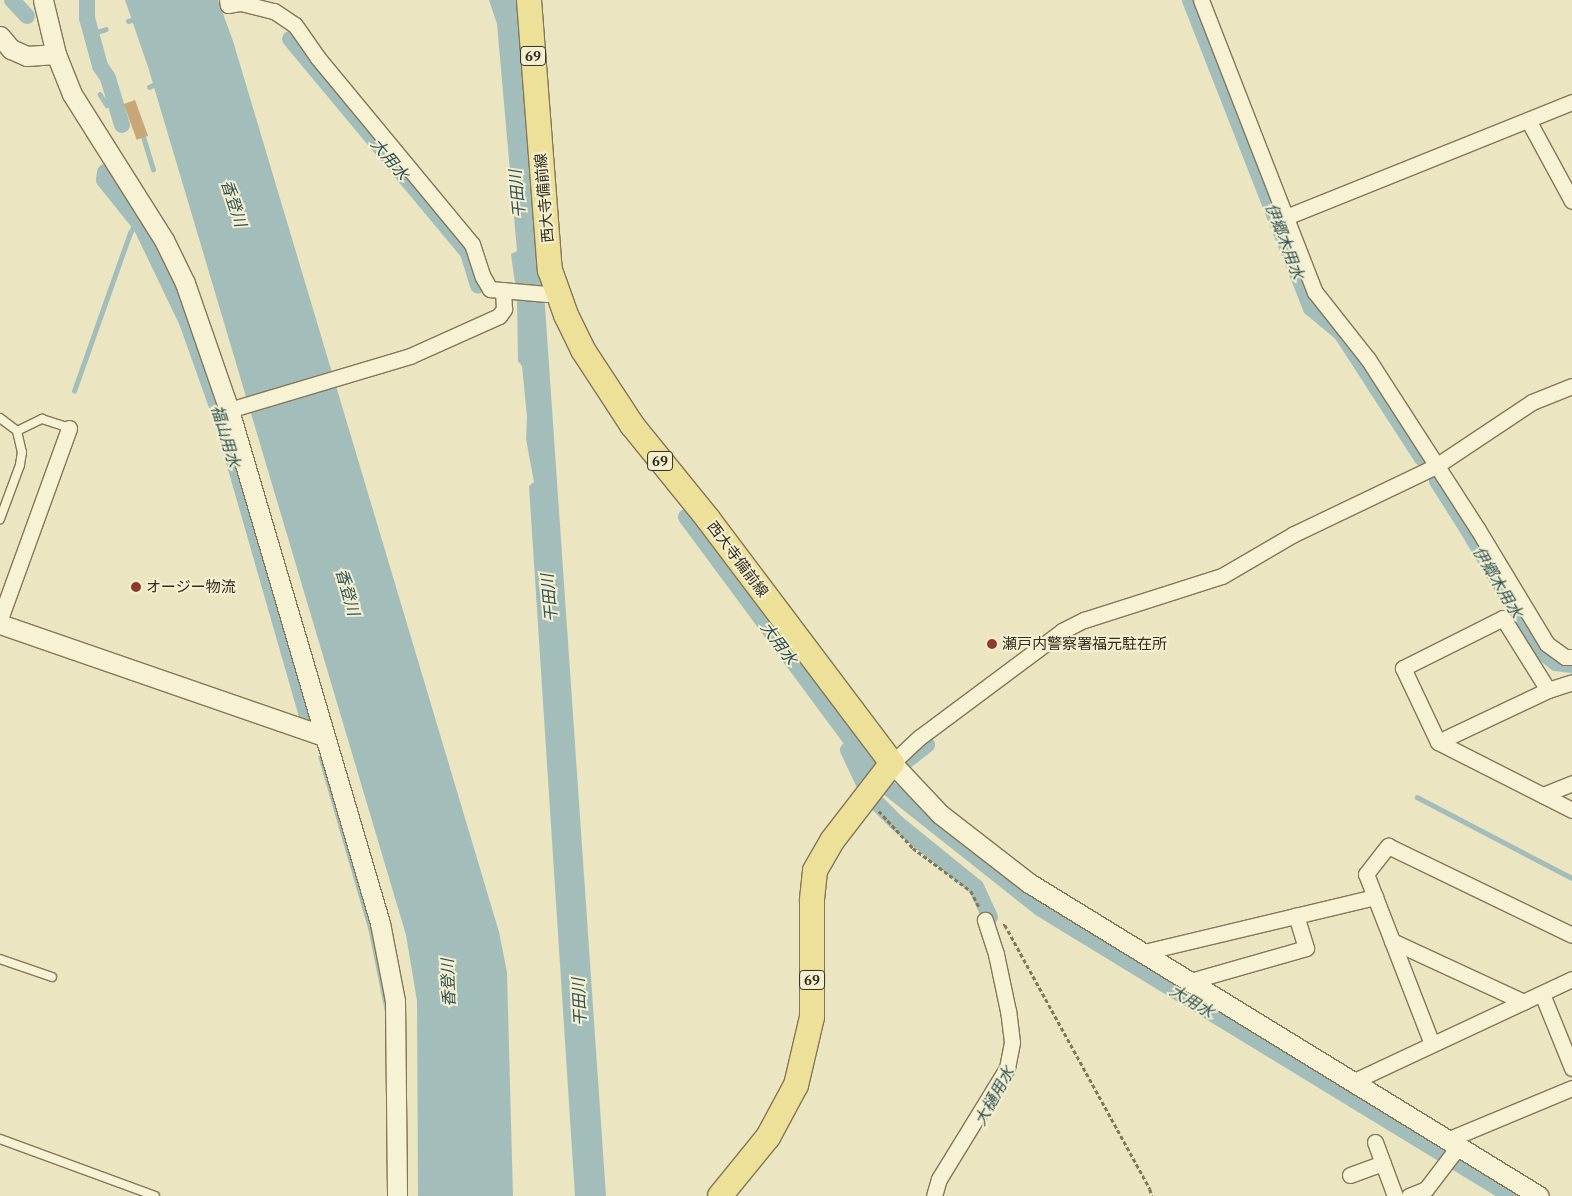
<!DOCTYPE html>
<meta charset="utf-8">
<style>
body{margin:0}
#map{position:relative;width:1572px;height:1196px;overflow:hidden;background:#ebe5c1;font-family:"PT Serif","Noto Sans JP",serif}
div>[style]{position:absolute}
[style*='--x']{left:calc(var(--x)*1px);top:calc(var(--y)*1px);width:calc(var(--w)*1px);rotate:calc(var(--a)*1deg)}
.water>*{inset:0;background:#a3beba}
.stream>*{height:4.5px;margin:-2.25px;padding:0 2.25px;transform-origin:2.25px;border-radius:2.25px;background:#a3beba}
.canal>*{height:16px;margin:-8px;padding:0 8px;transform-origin:8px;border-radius:8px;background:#a3beba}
.building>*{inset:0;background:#c8a678;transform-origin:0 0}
.path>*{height:2.5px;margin-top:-1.25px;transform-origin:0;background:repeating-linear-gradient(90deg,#847759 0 4px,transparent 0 6.5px)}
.roads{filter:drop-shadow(1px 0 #847759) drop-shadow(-1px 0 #847759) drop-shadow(0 1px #847759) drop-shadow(0 -1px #847759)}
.service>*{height:8px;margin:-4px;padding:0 4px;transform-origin:4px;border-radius:4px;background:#f7f2d3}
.minor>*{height:15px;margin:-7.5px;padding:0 7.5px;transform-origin:7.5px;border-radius:7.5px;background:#f7f2d3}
.tertiary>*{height:19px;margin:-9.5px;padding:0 9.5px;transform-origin:9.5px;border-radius:9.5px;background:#f7f2d3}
.primary>*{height:24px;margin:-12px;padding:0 12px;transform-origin:12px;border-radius:12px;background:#ede199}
.dots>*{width:14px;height:14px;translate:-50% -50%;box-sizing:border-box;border:2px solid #f3efd0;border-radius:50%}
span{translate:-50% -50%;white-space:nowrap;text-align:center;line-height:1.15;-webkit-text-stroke:4px #f3efd0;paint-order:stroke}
.shield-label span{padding:1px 4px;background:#f3efd0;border:1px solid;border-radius:4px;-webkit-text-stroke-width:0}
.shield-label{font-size:14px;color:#342c1d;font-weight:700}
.street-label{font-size:15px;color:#342c1d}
.poi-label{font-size:15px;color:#342c1d}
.left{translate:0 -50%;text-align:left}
.water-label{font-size:16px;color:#2d4f53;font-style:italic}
</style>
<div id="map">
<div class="water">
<div style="clip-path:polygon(125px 0,218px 0,233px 41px,499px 932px,507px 972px,513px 1196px,418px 1196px,417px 1001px,406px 935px,148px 67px)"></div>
<div style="clip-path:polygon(489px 0,524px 0,606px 1196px,575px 1196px,529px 486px,534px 482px,526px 439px,527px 417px,522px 366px,518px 361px,517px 299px,511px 254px,517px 251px,497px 24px)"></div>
</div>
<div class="stream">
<div style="--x:128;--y:21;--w:4;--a:-14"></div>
<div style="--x:97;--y:32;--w:9;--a:-18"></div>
<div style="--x:149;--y:87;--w:4;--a:-27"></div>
<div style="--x:100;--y:94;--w:13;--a:58"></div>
<div style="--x:107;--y:105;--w:4;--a:-34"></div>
<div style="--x:142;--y:132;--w:39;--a:73"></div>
<div style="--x:74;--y:391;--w:168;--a:-70.5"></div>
<div style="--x:130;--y:233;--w:20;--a:-60"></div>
<div style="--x:321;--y:757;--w:179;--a:73.8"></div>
<div style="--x:371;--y:929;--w:82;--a:78.7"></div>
<div style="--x:1417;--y:797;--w:175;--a:27.6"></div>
</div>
<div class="canal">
<div style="--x:12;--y:0;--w:22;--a:47"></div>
<div style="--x:87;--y:0;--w:18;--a:90"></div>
<div style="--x:87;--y:18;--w:50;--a:74.8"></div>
<div style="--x:100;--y:66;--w:14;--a:56"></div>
<div style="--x:108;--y:78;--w:49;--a:73.4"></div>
<div style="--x:1190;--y:0;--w:331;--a:68.6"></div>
<div style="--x:1311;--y:308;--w:39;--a:40"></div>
<div style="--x:1341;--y:333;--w:149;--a:57.1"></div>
<div style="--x:290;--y:39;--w:278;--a:50.2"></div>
<div style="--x:468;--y:253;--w:34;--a:73"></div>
<div style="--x:105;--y:172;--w:8;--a:97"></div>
<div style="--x:104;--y:180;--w:59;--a:51.2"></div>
<div style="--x:141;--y:226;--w:106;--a:64.4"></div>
<div style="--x:187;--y:322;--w:107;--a:70.4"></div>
<div style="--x:223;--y:423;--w:308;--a:74"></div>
<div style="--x:1437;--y:481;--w:58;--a:57.7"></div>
<div style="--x:1468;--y:530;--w:138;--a:59.5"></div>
<div style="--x:1538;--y:649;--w:23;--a:38"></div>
<div style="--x:1556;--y:663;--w:16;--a:7"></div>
<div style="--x:686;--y:517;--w:315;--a:53.5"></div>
<div style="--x:848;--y:750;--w:42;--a:64.7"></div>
<div style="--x:905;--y:762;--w:28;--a:-38"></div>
<div style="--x:887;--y:787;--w:196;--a:38.4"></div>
<div style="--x:1041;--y:909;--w:551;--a:31.41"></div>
<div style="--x:875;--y:801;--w:31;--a:45"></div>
<div style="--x:897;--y:823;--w:102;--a:39"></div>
<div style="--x:976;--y:887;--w:33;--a:65"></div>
</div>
<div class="building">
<div style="left:135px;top:100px;width:38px;height:12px;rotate:70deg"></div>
</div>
<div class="path">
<div style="--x:879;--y:811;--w:50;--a:47.4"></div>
<div style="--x:913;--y:848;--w:72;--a:36.6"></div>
<div style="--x:971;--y:891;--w:18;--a:63"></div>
<div style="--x:1003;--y:925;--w:2;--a:0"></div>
<div style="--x:1005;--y:925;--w:301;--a:61.2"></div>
<div style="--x:1150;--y:1189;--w:7;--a:74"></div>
</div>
<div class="roads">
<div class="service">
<div style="--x:0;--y:418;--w:21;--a:37"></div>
<div style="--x:17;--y:431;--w:22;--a:77"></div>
<div style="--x:22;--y:452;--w:13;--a:99"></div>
<div style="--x:20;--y:465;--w:58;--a:110.3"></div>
<div style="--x:17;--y:431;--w:28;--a:-26"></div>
<div style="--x:42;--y:419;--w:28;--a:18"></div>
<div style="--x:0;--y:959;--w:55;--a:19.1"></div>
<div style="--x:0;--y:1139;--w:165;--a:20.2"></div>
</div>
<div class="minor">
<div style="--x:227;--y:0;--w:5;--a:79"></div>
<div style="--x:228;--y:5;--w:13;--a:-9"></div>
<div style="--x:241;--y:3;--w:34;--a:14"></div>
<div style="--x:274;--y:11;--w:25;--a:34"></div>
<div style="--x:295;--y:25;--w:40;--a:55.1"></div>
<div style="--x:318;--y:58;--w:241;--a:50.4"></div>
<div style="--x:472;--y:244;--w:35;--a:72"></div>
<div style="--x:483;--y:277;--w:14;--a:60"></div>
<div style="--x:490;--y:289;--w:57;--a:5"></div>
<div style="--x:547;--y:294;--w:10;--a:-6"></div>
<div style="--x:1201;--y:0;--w:313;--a:68.7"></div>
<div style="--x:1315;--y:292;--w:85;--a:51.7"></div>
<div style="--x:1368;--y:359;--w:201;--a:57.2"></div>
<div style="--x:1477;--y:528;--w:135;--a:58.9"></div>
<div style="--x:1547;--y:644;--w:22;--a:36"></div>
<div style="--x:1565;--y:657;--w:7;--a:0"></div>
<div style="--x:1528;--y:120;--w:92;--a:61.5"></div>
<div style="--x:1286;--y:217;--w:308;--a:-21.9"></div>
<div style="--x:229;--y:410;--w:189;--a:-16.6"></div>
<div style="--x:410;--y:356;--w:98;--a:-24.2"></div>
<div style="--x:499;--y:316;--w:9;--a:-54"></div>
<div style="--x:504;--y:309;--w:19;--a:-93"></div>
<div style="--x:0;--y:619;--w:203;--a:-70.1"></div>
<div style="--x:1548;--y:690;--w:85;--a:-122"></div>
<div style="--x:1503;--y:618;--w:112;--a:153.4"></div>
<div style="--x:1403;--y:668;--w:82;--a:64.7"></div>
<div style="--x:1438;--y:742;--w:150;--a:26.9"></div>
<div style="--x:1438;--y:742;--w:122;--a:-25.3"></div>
<div style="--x:1548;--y:690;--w:25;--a:-18"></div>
<div style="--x:892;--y:763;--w:38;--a:-43"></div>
<div style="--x:920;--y:737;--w:177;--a:-36.7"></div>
<div style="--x:1062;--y:631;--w:25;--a:-27"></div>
<div style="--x:1084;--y:620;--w:145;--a:-17.7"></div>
<div style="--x:1222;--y:576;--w:83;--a:-30.3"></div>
<div style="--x:1294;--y:534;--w:157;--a:-25.6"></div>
<div style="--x:1436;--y:466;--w:115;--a:-33.7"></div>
<div style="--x:1532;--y:402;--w:43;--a:-21.8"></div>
<div style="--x:1543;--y:795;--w:31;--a:-22"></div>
<div style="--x:1392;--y:941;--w:145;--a:24.8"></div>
<div style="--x:1140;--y:953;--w:242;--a:-13.4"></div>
<div style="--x:1187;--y:982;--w:124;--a:-15.9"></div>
<div style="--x:1306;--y:948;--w:34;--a:-107"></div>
<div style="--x:1542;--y:994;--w:80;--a:67.9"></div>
<div style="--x:1432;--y:1044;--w:182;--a:-111.2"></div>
<div style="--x:1366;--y:874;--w:36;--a:-52"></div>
<div style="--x:1388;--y:846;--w:204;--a:25.8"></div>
<div style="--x:1352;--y:1082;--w:243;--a:-25.1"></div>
<div style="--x:1447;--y:1140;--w:135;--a:-22.6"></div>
<div style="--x:1375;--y:1142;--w:58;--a:69.7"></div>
<div style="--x:1350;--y:1175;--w:35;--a:-20"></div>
<div style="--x:934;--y:1196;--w:18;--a:-74"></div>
<div style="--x:939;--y:1179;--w:130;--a:-58.5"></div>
<div style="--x:1007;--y:1068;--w:26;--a:-79"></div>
<div style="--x:1012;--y:1042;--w:31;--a:-97"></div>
<div style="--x:1008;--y:1011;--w:58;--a:-101.9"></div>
<div style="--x:996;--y:954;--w:36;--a:-108"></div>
<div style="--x:1409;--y:1196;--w:18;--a:-22"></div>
<div style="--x:1426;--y:1189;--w:53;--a:-52.7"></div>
</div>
<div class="tertiary">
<div style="--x:43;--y:0;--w:56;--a:76.5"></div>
<div style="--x:56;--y:54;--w:43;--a:68.2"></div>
<div style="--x:72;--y:94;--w:173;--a:57.8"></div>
<div style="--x:164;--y:240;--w:48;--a:64"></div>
<div style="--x:185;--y:283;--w:134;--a:70.9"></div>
<div style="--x:229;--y:410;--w:535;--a:73.6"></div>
<div style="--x:380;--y:923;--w:79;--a:79.1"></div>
<div style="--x:395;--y:1001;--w:195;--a:89.4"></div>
<div style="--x:0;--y:36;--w:17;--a:50"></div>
<div style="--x:11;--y:49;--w:17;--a:24"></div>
<div style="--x:27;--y:56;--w:29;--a:-4"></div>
<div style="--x:0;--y:624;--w:343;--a:19.1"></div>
<div style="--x:892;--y:763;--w:70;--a:46.7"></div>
<div style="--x:940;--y:814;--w:113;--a:37.8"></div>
<div style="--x:1029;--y:883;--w:598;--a:31.54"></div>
</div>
<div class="primary">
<div style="--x:529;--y:0;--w:271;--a:85.6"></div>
<div style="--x:550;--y:270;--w:48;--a:70.4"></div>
<div style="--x:566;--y:315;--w:39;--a:64"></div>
<div style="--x:583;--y:350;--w:90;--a:56.8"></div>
<div style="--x:632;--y:425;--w:121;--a:51"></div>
<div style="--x:708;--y:519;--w:306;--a:53"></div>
<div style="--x:892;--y:763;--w:98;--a:127.6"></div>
<div style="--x:832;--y:841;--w:34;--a:120"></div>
<div style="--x:815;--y:871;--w:30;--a:96"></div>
<div style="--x:812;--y:901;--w:116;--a:90"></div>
<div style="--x:812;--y:1017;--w:70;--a:103.2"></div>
<div style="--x:796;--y:1085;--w:59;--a:118.3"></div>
<div style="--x:768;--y:1137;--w:76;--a:129.1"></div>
</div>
</div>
<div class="dots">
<div style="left:136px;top:587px;background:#8f3b2c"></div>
<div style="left:992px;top:644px;background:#8f3b2c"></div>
</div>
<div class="shield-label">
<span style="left:533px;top:56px">69</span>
<span style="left:660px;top:461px">69</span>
<span style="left:812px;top:980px">69</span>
</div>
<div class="street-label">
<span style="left:544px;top:198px;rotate:-95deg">西大寺備前線</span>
<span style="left:738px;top:559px;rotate:53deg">西大寺備前線</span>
</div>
<div class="poi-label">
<span class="left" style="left:146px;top:587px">オージー物流</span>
<span class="left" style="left:1002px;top:644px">瀬戸内警察署福元駐在所</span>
</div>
<div class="water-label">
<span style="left:390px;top:159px;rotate:50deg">大用水</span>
<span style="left:517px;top:194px;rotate:-95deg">干田川</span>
<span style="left:234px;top:203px;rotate:72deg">香登川</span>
<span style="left:1285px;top:241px;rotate:69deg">伊郷木用水</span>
<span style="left:226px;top:436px;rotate:73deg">福山用水</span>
<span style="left:1498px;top:582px;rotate:59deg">伊郷木用水</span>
<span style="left:348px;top:592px;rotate:74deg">香登川</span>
<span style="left:549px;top:598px;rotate:-95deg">干田川</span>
<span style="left:779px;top:643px;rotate:53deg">大用水</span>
<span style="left:448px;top:983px;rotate:-92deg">香登川</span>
<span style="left:1192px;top:1001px;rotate:31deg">大用水</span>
<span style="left:579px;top:1002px;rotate:-93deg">干田川</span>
<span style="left:994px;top:1096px;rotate:-61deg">大樋用水</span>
</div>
</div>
